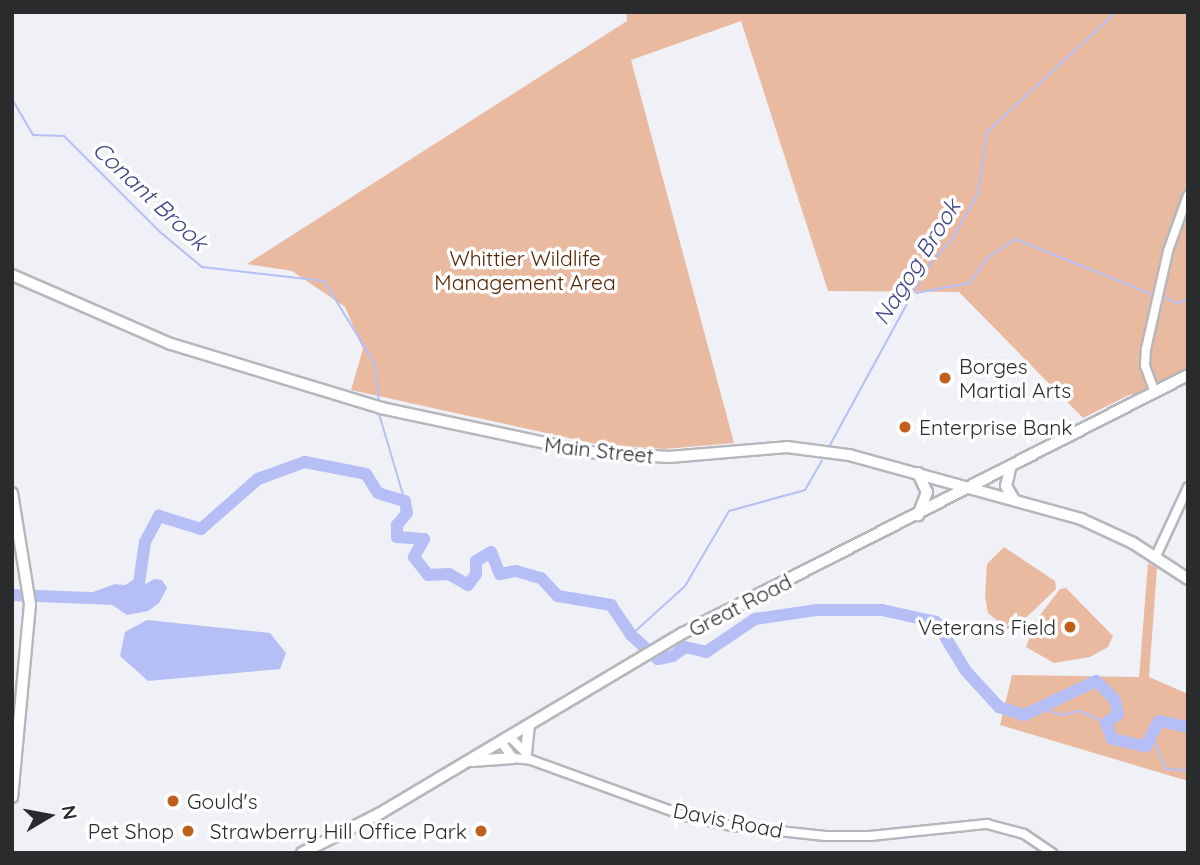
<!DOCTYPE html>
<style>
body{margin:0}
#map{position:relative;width:1200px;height:865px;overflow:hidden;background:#eff1f7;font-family:Quicksand,sans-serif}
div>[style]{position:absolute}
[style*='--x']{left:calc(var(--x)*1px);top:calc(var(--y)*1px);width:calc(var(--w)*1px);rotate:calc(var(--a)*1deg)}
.green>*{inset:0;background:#eabaa0}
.water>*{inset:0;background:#b5bff6}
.stream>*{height:2px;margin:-1px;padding:0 1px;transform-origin:1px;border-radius:1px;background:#b5bff6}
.river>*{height:12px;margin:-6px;padding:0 6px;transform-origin:6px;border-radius:6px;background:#b5bff6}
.roads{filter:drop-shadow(2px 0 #b6b7bd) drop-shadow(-2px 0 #b6b7bd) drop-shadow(0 2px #b6b7bd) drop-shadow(0 -2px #b6b7bd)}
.minor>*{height:8px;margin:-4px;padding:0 4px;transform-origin:4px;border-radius:4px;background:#fff}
.tertiary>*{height:10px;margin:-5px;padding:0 5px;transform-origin:5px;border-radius:5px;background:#fff}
.secondary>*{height:10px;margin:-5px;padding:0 5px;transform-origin:5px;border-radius:5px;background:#fff}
.dots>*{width:19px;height:19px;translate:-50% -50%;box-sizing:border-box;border:4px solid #fff;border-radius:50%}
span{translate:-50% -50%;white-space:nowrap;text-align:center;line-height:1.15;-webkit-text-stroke:7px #fff;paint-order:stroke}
.park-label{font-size:21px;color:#562400}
.poi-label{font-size:21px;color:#2a2b2d}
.left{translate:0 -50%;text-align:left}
.right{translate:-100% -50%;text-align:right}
.street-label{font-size:21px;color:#2a2b2d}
.water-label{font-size:23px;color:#3e4486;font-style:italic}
.frame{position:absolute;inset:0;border:14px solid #2a2b2d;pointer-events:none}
.north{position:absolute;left:14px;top:781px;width:70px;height:70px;-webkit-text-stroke:5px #fff;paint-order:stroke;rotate:80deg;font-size:19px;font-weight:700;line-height:28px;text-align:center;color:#2a2b2d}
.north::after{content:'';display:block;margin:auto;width:24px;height:32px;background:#2a2b2d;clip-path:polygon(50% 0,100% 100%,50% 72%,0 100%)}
</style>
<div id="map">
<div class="green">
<div style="clip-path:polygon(626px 12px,1188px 12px,1188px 385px,1129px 395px,1083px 418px,959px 292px,828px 291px,741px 21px,631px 60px,734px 443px,664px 449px,596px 444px,351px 390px,363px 349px,345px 307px,292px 271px,247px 264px,627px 21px)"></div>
<div style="clip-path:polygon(1004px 547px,1055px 581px,1056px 589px,1011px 632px,988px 613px,985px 596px,987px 564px)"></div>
<div style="clip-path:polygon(1148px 563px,1157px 568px,1149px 677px,1188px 694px,1188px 781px,1000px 725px,1012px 675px,1139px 677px)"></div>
<div style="clip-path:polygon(1066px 588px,1113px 636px,1108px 647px,1090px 657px,1054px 663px,1026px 647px,1037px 619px,1060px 589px)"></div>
</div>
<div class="water">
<div style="clip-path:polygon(154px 579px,162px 580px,167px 588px,159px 603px,148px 611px,127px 615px,93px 592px,115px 584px,141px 587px)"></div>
<div style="clip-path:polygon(147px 620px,270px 633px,286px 653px,280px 669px,148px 681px,120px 656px,125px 632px)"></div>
</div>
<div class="stream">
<div style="--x:12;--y:99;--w:42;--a:59.7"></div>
<div style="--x:33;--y:135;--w:31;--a:2"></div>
<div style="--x:64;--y:136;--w:136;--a:45"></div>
<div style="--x:160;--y:232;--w:55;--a:39.8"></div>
<div style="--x:202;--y:267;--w:123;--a:6.5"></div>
<div style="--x:324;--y:281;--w:97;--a:58.4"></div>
<div style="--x:375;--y:364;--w:38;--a:84"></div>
<div style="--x:916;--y:293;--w:55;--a:-10.5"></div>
<div style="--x:970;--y:283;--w:30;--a:-56"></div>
<div style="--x:987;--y:258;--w:34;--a:-34"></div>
<div style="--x:1015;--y:239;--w:147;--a:22"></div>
<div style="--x:1166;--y:298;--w:13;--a:23"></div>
<div style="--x:1178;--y:303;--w:11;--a:-22"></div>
<div style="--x:379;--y:414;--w:91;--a:73.4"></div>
<div style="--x:830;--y:445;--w:200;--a:-61.4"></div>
<div style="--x:926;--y:269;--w:41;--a:-48.9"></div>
<div style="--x:953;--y:238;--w:51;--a:-60.9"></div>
<div style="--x:978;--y:193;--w:62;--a:-81.6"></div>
<div style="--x:987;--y:132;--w:176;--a:-42.9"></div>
<div style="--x:631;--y:635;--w:73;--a:-42.2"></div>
<div style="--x:685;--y:586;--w:87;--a:-59.6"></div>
<div style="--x:729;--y:511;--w:79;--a:-15.4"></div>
<div style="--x:805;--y:490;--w:34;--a:-60"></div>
<div style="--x:1040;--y:708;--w:22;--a:18"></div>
<div style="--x:1061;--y:715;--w:18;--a:-13"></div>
<div style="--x:1079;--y:711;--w:30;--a:24"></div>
<div style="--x:1153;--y:738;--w:34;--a:67"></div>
<div style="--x:1166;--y:769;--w:22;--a:3"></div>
</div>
<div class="river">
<div style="--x:12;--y:595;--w:104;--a:2.2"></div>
<div style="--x:116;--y:599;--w:28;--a:-35"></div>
<div style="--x:139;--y:583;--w:41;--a:-81.7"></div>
<div style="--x:145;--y:542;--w:30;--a:-62"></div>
<div style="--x:159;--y:516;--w:44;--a:17.2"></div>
<div style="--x:201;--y:529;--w:76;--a:-41.3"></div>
<div style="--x:258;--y:479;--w:50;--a:-19.9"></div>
<div style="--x:305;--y:462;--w:62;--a:11.1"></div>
<div style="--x:366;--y:474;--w:22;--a:58"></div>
<div style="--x:378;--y:493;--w:28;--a:17"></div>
<div style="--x:405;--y:501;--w:12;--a:81"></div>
<div style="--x:407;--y:513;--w:16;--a:130"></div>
<div style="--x:397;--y:525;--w:12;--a:90"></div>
<div style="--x:397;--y:537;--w:27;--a:4"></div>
<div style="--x:424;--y:539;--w:21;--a:119"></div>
<div style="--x:414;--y:557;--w:23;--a:52"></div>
<div style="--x:428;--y:575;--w:21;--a:-3"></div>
<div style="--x:449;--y:574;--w:22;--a:30"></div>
<div style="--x:468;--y:585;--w:14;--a:-54"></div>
<div style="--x:476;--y:574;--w:13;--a:-90"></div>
<div style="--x:476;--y:561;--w:17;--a:-31"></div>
<div style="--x:491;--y:552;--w:24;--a:68"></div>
<div style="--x:500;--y:574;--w:16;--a:-11"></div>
<div style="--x:516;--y:571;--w:26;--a:16"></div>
<div style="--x:541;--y:578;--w:25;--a:47"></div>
<div style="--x:558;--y:596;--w:54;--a:9.6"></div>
<div style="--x:611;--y:605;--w:36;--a:56"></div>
<div style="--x:631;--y:635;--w:36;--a:42"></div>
<div style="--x:658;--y:659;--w:15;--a:-11"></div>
<div style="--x:673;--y:656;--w:15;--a:-37"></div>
<div style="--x:685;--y:647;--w:22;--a:13"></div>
<div style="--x:706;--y:652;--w:59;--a:-34"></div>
<div style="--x:755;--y:619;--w:63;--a:-8.3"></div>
<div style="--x:817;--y:610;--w:65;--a:0"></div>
<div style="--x:882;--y:610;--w:55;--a:12.5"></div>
<div style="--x:936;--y:622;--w:57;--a:58.5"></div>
<div style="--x:966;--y:671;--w:49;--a:47.5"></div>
<div style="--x:999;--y:707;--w:26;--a:18"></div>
<div style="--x:1024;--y:715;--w:80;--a:-25.3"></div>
<div style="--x:1096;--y:681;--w:27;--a:45"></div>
<div style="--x:1115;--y:700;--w:14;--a:78"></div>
<div style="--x:1118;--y:714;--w:15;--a:143"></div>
<div style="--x:1106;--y:723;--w:17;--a:69"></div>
<div style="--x:1112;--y:739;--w:35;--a:12"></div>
<div style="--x:1146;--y:746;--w:28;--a:-63"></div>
<div style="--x:1159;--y:721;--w:30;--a:12"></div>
</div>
<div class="roads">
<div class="minor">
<div style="--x:1155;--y:393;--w:29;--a:-110"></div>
<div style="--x:1145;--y:366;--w:17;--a:-87"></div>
<div style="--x:1146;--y:349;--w:100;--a:-77.3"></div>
<div style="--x:1168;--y:251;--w:59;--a:-70.3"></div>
<div style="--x:1156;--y:556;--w:76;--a:-65.1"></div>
<div style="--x:510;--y:737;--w:24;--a:45"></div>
<div style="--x:501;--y:742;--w:20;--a:53"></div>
<div style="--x:513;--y:758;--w:18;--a:6"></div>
<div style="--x:531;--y:760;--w:165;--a:19.9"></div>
<div style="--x:686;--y:816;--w:47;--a:12.3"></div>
<div style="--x:732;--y:826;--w:94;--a:6.1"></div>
<div style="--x:825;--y:836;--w:45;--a:0"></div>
<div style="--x:870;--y:836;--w:118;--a:-5.9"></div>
<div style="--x:987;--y:824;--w:38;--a:15"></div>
<div style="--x:1024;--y:834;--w:34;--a:34"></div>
</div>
<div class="tertiary">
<div style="--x:12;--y:493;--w:112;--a:80.8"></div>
<div style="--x:30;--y:604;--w:194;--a:95.3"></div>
</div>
<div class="secondary">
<div style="--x:12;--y:275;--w:173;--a:23.5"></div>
<div style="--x:171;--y:344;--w:220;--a:16.9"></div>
<div style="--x:381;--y:408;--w:212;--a:12"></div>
<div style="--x:588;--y:452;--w:81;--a:3.5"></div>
<div style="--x:669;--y:457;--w:118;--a:-4.8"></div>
<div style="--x:787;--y:447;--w:63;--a:7.4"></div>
<div style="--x:849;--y:455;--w:241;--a:15.4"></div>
<div style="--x:1081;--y:519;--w:57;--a:24.8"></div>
<div style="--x:1133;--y:543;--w:66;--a:33.2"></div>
<div style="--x:1010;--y:469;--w:17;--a:103"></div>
<div style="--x:1006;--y:486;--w:14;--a:60"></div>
<div style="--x:918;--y:473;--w:21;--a:65"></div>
<div style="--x:927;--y:492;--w:25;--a:111"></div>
<div style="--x:526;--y:753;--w:27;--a:-84"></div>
<div style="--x:472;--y:761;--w:41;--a:-4.2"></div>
<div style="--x:302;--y:853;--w:86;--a:-26.9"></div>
<div style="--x:379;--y:814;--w:354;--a:-30.8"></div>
<div style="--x:683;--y:633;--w:567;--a:-27.06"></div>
</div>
</div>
<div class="dots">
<div style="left:945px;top:378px;background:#bf5f19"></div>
<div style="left:905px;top:427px;background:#bf5f19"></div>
<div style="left:1070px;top:627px;background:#bf5f19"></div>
<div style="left:173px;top:801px;background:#bf5f19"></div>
<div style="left:188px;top:831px;background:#bf5f19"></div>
<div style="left:481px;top:831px;background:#bf5f19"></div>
</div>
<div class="park-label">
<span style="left:525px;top:270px">Whittier Wildlife<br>Management Area</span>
</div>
<div class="poi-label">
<span class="left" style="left:959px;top:378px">Borges<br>Martial Arts</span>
<span class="left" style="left:919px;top:427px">Enterprise Bank</span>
<span class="right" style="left:1056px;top:627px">Veterans Field</span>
<span class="left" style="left:187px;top:801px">Gould's</span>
<span class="right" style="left:174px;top:831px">Pet Shop</span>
<span class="right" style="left:467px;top:831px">Strawberry Hill Office Park</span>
</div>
<div class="street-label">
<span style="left:599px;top:450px;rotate:6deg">Main Street</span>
<span style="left:740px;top:605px;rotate:-27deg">Great Road</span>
<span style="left:728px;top:820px;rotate:11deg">Davis Road</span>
</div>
<div class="water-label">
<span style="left:150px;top:196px;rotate:43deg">Conant Brook</span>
<span style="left:917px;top:262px;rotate:-58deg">Nagog Brook</span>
</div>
<div class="frame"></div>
<div class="north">N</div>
</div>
